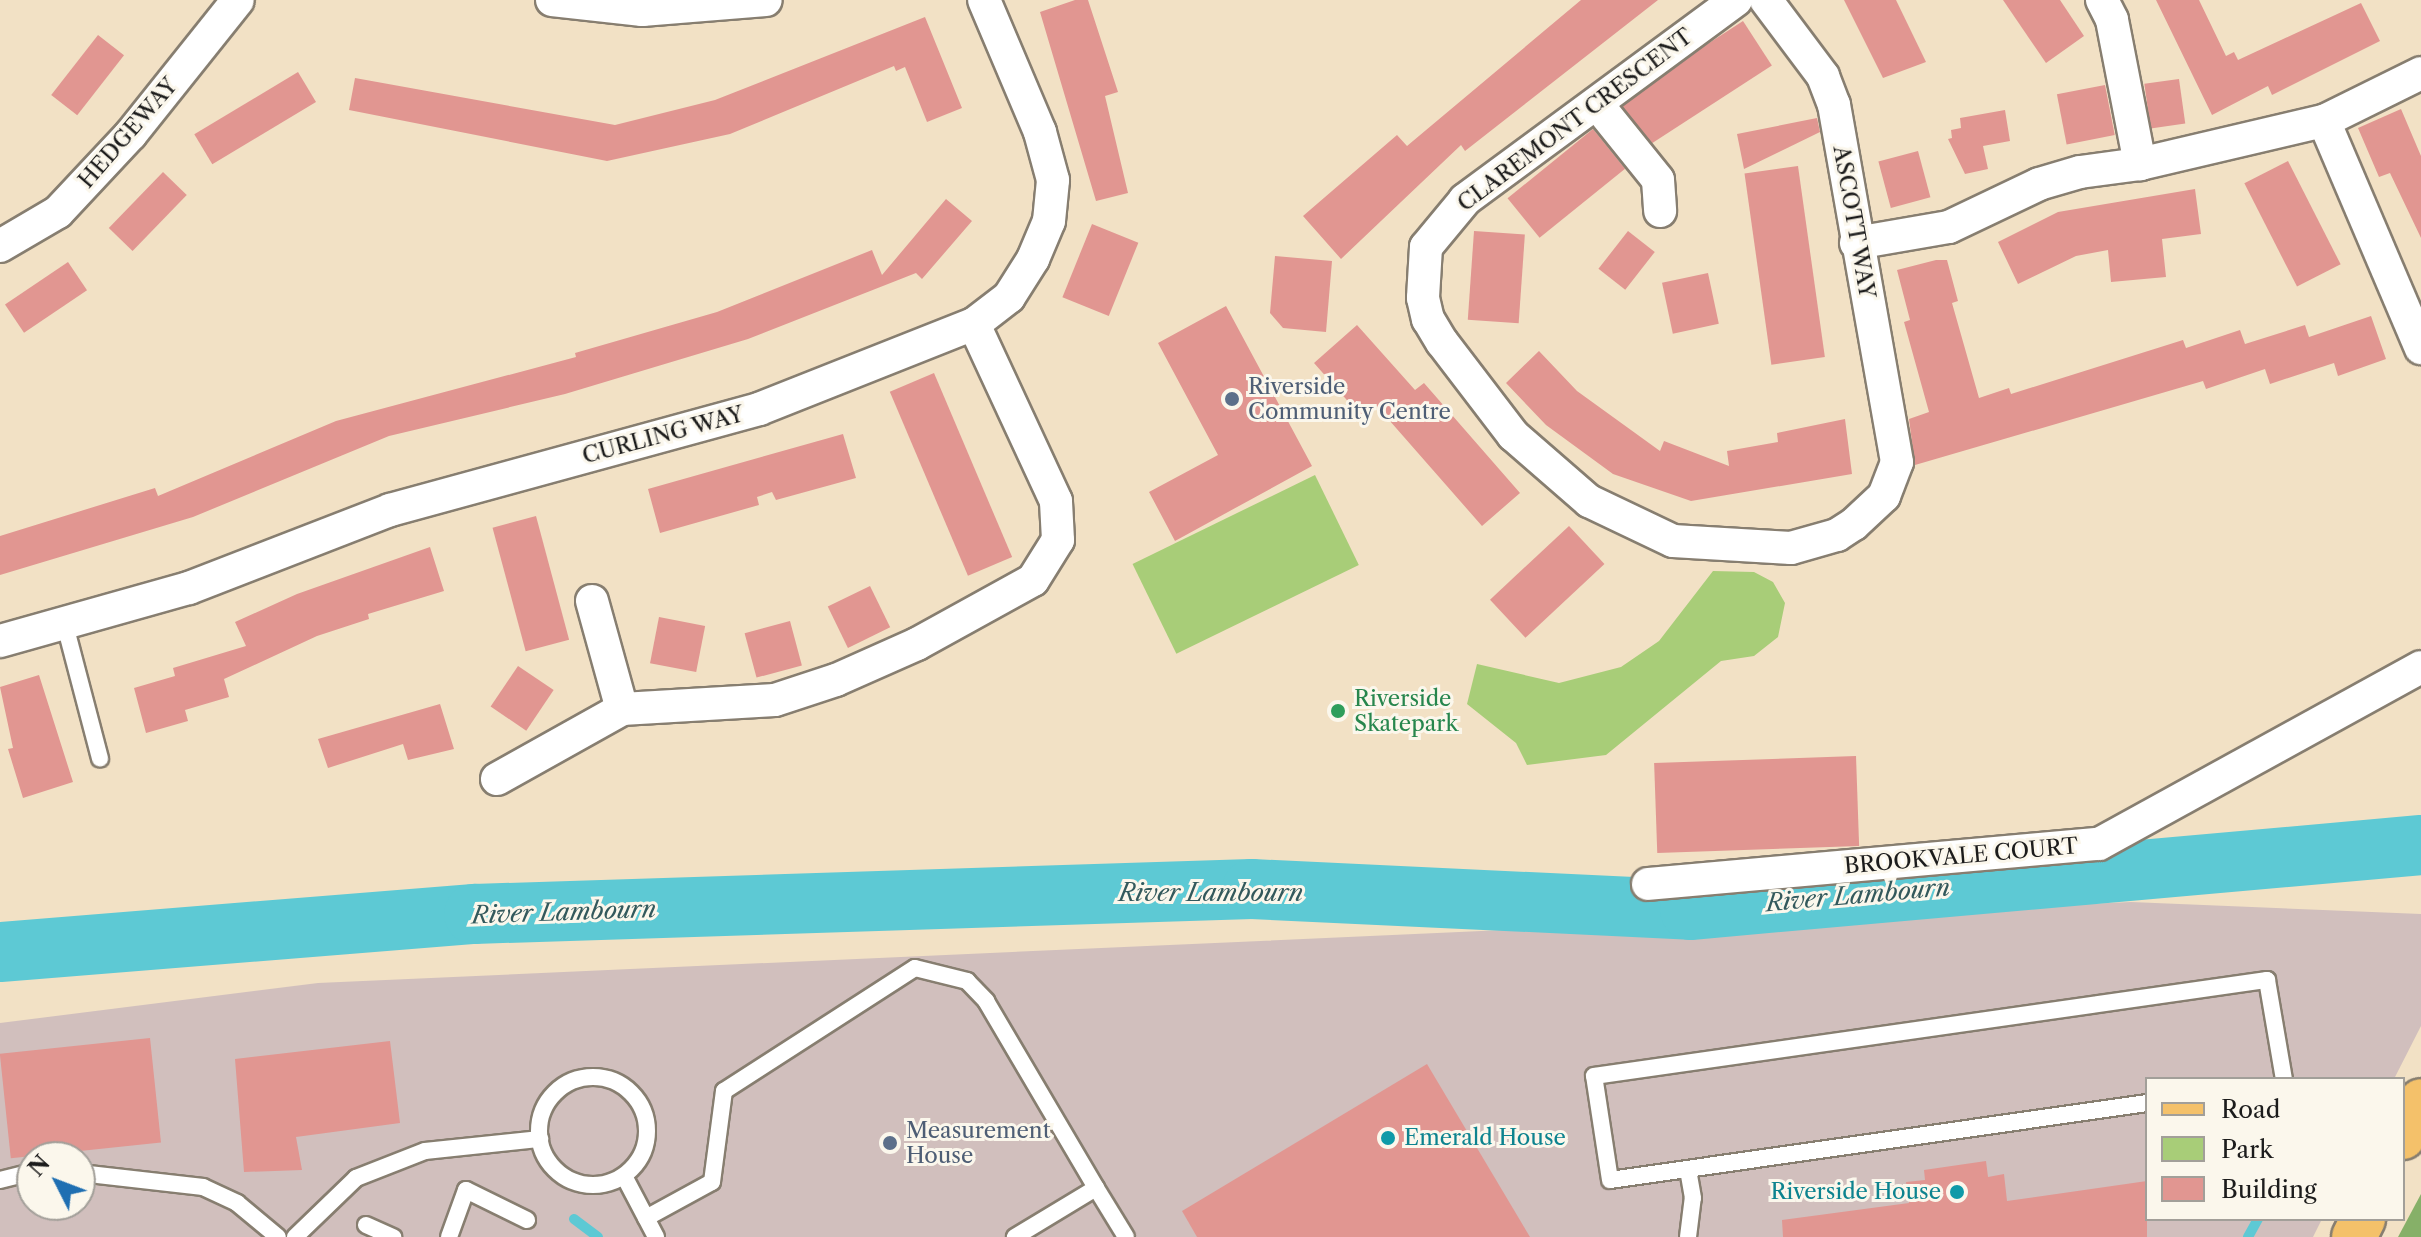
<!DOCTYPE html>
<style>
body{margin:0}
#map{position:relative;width:2421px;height:1237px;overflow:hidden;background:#f2e1c5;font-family:"Libre Caslon Text",serif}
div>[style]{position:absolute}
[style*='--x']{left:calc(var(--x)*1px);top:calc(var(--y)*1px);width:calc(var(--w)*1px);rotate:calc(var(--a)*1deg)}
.industrial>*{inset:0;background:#d1bfbd}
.green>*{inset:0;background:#a8cd78;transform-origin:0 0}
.forest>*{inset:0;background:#86b068}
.stream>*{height:10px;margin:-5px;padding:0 5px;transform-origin:5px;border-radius:5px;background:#5dc9d4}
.river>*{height:60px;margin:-30px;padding:0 30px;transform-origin:30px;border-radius:30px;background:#5dc9d4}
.building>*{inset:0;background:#e19691;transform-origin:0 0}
.roads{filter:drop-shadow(2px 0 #877e70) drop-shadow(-2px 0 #877e70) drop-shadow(0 2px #877e70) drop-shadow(0 -2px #877e70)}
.lane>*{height:16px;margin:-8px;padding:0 8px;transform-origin:8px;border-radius:8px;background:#fff}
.lane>.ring{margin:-8px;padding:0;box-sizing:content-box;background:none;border:16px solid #fff;border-radius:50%}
.street>*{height:32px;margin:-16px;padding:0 16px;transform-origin:16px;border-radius:16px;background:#fff}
.primary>*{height:44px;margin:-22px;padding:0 22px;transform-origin:22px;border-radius:22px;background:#f4c16a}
.dots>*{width:22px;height:22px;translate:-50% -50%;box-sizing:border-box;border:4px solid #fbf7ec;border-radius:50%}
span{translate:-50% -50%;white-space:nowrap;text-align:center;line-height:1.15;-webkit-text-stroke:6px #fbf7ec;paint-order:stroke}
.street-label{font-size:22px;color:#1c1c1c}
.service-label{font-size:22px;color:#4e5e75}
.left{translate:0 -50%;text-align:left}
.leisure-label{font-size:22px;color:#27864d}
.culture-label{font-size:22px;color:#0d838f}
.right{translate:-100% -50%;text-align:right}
.water-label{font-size:24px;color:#33595c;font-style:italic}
.legend{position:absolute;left:2145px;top:1077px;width:260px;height:144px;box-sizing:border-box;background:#fbf7ec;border:2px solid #a29f99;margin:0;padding:10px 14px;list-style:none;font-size:24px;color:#1c1c1c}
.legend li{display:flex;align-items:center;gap:16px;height:40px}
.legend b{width:40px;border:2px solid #a29f99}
.north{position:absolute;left:16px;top:1141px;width:80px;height:80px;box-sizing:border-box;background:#fbf7ec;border:2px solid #a29f99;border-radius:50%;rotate:312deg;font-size:22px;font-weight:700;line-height:32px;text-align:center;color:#1c1c1c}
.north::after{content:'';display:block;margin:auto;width:28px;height:36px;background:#1f6fb2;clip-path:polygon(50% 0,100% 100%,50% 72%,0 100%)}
</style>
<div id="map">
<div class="industrial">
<div style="clip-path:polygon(evenodd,2131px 902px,2421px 914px,2421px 1026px,2394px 1079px,2147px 1079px,2147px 1219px,2322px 1219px,2313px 1237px,0 1237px,0 1023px,318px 983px,2131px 902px,32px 1157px,80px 1157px,80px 1205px,32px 1205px,32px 1157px)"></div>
</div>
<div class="green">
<div style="left:1315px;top:475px;width:100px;height:203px;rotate:64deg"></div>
<div style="clip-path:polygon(1713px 571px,1754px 572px,1773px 582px,1785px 603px,1778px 637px,1754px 656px,1721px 661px,1606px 755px,1527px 765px,1516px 743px,1467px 704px,1477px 664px,1559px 683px,1621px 667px,1659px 641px)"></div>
</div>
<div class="forest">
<div style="clip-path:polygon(2421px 1194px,2421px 1237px,2398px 1237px)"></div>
</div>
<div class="stream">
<div style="--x:574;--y:1219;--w:30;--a:37"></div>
<div style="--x:2248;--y:1237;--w:21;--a:-61"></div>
</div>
<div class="river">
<div style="--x:0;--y:952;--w:476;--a:-4.6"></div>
<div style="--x:474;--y:914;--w:778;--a:-1.84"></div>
<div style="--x:1252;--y:889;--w:439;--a:2.7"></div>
<div style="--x:1690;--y:910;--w:734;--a:-5.08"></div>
</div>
<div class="building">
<div style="clip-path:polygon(1075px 0,1088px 0,1118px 92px,1105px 96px,1128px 193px,1096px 201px,1040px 12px)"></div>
<div style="clip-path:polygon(1581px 0,1658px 0,1465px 151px,1461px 145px,1341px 259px,1303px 216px,1397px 135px,1407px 146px)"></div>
<div style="clip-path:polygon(1844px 0,1896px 0,1926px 62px,1883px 78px)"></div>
<div style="clip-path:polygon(2003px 0,2060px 0,2084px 36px,2046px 63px)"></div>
<div style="clip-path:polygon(2156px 0,2199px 0,2226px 56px,2234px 52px,2238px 60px,2361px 3px,2380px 41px,2272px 95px,2268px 86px,2212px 115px)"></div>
<div style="clip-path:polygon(925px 17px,962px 108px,927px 122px,905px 67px,896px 71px,894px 66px,730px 134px,607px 161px,349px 110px,355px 78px,615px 125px,715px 100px)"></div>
<div style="left:1743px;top:21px;width:53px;height:148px;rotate:57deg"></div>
<div style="left:98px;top:35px;width:33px;height:76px;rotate:38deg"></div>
<div style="left:298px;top:72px;width:35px;height:121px;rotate:59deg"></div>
<div style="left:2179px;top:79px;width:45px;height:35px;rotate:82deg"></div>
<div style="left:2105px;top:85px;width:51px;height:49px;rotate:79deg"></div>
<div style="clip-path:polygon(2401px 109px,2421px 156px,2421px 238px,2390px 173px,2379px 177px,2358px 128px)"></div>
<div style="clip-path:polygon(2005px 110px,2010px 141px,1983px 146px,1988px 169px,1965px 174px,1948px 139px,1952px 138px,1951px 130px,1961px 128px,1960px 118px)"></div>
<div style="clip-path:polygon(1817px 118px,1820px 132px,1744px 169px,1737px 134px)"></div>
<div style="left:1593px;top:129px;width:51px;height:110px;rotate:51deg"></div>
<div style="left:1918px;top:151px;width:48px;height:41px;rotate:75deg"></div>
<div style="left:2288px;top:161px;width:116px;height:49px;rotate:63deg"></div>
<div style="left:1798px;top:166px;width:193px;height:54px;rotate:82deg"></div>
<div style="left:163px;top:172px;width:33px;height:78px;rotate:44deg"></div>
<div style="clip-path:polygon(2195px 189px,2201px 234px,2162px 239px,2166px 277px,2111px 282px,2108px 250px,2076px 256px,2018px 284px,1998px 242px,2058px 212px)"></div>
<div style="clip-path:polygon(946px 199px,972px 221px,922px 279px,916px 273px,748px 339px,565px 394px,389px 436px,193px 517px,0 575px,0 536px,155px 488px,158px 496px,336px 421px,576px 357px,575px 353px,717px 312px,872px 250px,882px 275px)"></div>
<div style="left:1092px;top:224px;width:50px;height:79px;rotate:22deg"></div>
<div style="left:1474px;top:231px;width:51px;height:89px;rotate:4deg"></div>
<div style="left:1628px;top:231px;width:34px;height:48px;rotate:38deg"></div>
<div style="clip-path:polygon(1275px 256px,1332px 261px,1326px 332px,1283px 328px,1270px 313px)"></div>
<div style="clip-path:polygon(1936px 260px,1947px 260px,1958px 301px,1952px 303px,1979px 398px,2009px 388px,2011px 394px,2183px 340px,2186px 348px,2240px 330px,2245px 344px,2305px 325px,2309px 337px,2371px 316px,2386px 359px,2338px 376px,2334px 363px,2270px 384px,2265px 369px,2206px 389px,2203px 381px,1915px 465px,1909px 419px,1929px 412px,1904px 322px,1910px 320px,1897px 270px)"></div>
<div style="left:68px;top:262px;width:34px;height:76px;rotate:56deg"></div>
<div style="left:1708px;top:273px;width:52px;height:47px;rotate:78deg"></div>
<div style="clip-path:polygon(1226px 306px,1312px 466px,1175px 541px,1149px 492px,1218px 455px,1158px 343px)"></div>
<div style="clip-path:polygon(1357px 325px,1415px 390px,1424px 383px,1520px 493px,1482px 526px,1375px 404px,1361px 416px,1314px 363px)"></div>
<div style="clip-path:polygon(1539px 351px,1577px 391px,1660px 451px,1664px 441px,1729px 466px,1727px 451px,1778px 442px,1777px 433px,1845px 419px,1852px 474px,1691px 501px,1613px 474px,1546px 425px,1506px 383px)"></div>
<div style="left:934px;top:373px;width:200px;height:48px;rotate:67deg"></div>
<div style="clip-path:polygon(843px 434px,856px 478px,776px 500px,772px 492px,757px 497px,759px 505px,660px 533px,648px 489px)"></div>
<div style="left:536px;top:516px;width:128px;height:45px;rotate:75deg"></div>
<div style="left:1569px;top:526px;width:52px;height:108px;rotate:47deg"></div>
<div style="clip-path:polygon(430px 547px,444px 591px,368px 614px,369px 619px,317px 636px,224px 679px,229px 697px,185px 710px,188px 721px,146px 733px,134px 688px,175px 676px,173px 668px,246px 646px,235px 622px,297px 594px)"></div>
<div style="left:870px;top:586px;width:46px;height:47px;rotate:64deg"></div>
<div style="left:659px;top:617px;width:47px;height:47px;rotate:11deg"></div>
<div style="left:790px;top:621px;width:46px;height:47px;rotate:75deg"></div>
<div style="left:518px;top:666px;width:43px;height:49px;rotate:34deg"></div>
<div style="clip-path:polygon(39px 675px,73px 782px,23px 798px,8px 749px,13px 748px,0 687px)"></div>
<div style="clip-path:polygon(440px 704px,454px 749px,408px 760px,403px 744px,328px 768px,318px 739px)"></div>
<div style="left:1856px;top:756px;width:90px;height:202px;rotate:88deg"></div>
<div style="left:150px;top:1038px;width:105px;height:151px;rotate:84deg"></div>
<div style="clip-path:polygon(390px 1041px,400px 1123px,296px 1137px,302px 1170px,244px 1172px,235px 1059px)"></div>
<div style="clip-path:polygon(1427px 1064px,1530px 1237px,1197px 1237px,1182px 1211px)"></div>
<div style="clip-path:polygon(1986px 1161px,1988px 1177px,2004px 1174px,2007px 1201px,2147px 1181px,2147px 1237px,1783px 1237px,1782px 1220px,1909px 1203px,1906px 1182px,1925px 1180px,1924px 1170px)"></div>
</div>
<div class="roads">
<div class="lane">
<div style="--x:65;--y:625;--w:138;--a:75.3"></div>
<div class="ring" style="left:539px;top:1077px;width:92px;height:92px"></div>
<div style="--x:2147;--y:1103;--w:542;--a:171.84"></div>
<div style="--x:1610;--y:1180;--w:105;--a:-98.7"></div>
<div style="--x:1594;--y:1076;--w:680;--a:-8.12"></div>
<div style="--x:2267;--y:980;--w:100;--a:80.3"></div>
<div style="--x:80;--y:1173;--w:124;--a:6.5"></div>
<div style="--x:203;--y:1187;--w:38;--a:25"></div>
<div style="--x:237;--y:1203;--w:53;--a:39.7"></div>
<div style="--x:624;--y:1176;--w:69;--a:62.3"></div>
<div style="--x:0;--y:1180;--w:33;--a:-14"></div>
<div style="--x:1096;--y:1188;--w:57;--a:58.5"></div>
<div style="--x:646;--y:1218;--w:75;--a:-28.6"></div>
<div style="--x:712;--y:1182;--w:92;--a:-82.5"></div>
<div style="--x:724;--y:1091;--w:227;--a:-32.8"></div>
<div style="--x:915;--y:968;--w:54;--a:14"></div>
<div style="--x:967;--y:981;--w:28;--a:46"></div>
<div style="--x:986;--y:1001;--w:217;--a:59.5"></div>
<div style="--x:1096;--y:1188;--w:95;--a:148.8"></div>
<div style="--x:366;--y:1225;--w:30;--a:24"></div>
<div style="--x:295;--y:1237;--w:85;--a:-44"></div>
<div style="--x:356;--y:1178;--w:74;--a:-21.4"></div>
<div style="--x:425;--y:1151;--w:116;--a:-6"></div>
<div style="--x:449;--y:1237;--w:50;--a:-70.1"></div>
<div style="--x:466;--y:1190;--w:68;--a:26.2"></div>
<div style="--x:1688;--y:1237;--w:39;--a:-83"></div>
<div style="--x:1693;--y:1198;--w:28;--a:-100"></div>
</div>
<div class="street">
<div style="--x:552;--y:0;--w:91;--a:6.3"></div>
<div style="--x:642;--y:10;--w:124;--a:-4.6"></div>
<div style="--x:1736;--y:0;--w:337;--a:143.6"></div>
<div style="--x:1465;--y:200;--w:61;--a:129.7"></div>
<div style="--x:1426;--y:247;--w:51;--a:93.4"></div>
<div style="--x:1423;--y:298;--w:22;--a:77"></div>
<div style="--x:1428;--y:319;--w:27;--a:59"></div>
<div style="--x:1442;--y:342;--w:117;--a:52.6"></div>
<div style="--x:1513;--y:435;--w:101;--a:41"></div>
<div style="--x:1589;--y:501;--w:93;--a:25.5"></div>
<div style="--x:1673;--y:541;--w:118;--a:3.4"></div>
<div style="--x:1791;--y:548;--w:48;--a:-15.8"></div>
<div style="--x:1837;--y:535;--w:20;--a:-33"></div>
<div style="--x:1854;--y:524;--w:41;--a:-43"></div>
<div style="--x:1884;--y:496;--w:36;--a:-69"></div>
<div style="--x:1897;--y:462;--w:363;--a:-100"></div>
<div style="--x:1834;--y:105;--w:31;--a:-111"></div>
<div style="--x:1823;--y:76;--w:95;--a:-126.9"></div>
<div style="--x:2102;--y:0;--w:22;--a:63"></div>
<div style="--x:2112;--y:20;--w:147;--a:79"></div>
<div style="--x:1597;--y:104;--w:97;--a:51.2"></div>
<div style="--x:1658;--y:180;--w:31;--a:86"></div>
<div style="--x:2324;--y:121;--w:247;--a:66.9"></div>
<div style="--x:1856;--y:243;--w:94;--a:-9.8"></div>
<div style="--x:1949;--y:227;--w:100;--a:-25.5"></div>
<div style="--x:2039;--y:184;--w:43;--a:-16.3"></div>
<div style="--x:2080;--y:172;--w:61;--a:-7.6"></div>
<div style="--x:2140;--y:164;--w:189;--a:-13.2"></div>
<div style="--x:2324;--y:121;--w:108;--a:-26.3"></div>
<div style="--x:0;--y:246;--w:67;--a:-30.4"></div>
<div style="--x:58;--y:212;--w:107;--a:-46.9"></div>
<div style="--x:131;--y:134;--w:171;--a:-51.4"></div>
<div style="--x:592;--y:601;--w:112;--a:74.5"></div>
<div style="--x:0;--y:641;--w:196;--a:-15.7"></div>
<div style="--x:189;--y:588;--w:216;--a:-21.2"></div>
<div style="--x:390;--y:510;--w:383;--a:-15.3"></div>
<div style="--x:759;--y:409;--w:231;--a:-21.6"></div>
<div style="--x:974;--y:324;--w:44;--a:-37.6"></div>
<div style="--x:1009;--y:297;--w:45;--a:-57.7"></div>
<div style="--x:1033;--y:259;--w:41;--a:-67.2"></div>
<div style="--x:1049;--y:221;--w:41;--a:-84.4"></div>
<div style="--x:1053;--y:180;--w:50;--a:-105.2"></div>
<div style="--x:1040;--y:132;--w:143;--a:-113"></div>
<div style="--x:497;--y:779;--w:143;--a:-29.2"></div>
<div style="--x:622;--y:709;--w:153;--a:-3.4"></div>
<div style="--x:775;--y:700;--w:64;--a:-18.2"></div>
<div style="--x:836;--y:680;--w:89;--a:-24"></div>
<div style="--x:917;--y:644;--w:132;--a:-28.9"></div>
<div style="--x:1033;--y:580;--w:47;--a:-58"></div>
<div style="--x:1058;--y:540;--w:39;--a:-93"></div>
<div style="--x:1056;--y:501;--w:195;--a:-114.9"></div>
<div style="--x:1648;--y:884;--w:453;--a:-5.1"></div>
<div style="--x:2099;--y:844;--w:367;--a:-28.8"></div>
</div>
<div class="primary">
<div style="--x:2403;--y:1137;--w:40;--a:-63.4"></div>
<div style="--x:2354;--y:1237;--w:20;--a:-63"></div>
</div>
</div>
<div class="dots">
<div style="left:1232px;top:399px;background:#5c6f8a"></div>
<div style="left:1338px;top:711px;background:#2e9e5b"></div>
<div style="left:1388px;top:1138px;background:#0f9aa8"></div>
<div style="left:890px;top:1143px;background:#5c6f8a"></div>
<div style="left:1957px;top:1192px;background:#0f9aa8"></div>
</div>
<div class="street-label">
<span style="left:1575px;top:120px;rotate:-37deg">CLAREMONT CRESCENT</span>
<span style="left:128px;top:133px;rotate:-49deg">HEDGEWAY</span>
<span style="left:1854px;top:222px;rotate:80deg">ASCOTT WAY</span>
<span style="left:663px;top:435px;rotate:-15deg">CURLING WAY</span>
<span style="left:1961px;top:856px;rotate:-5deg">BROOKVALE COURT</span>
</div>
<div class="service-label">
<span class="left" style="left:1248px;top:399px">Riverside<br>Community Centre</span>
<span class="left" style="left:906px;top:1143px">Measurement<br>House</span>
</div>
<div class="leisure-label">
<span class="left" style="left:1354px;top:711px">Riverside<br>Skatepark</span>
</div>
<div class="culture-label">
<span class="left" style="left:1404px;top:1138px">Emerald House</span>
<span class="right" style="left:1941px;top:1192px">Riverside House</span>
</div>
<div class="water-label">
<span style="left:1211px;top:893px">River Lambourn</span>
<span style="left:1858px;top:895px;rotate:-5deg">River Lambourn</span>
<span style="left:564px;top:912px;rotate:-2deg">River Lambourn</span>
</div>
<ul class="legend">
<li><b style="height:10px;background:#f4c16a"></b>Road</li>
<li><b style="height:22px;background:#a8cd78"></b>Park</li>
<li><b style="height:22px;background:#e19691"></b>Building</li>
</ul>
<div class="north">N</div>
</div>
